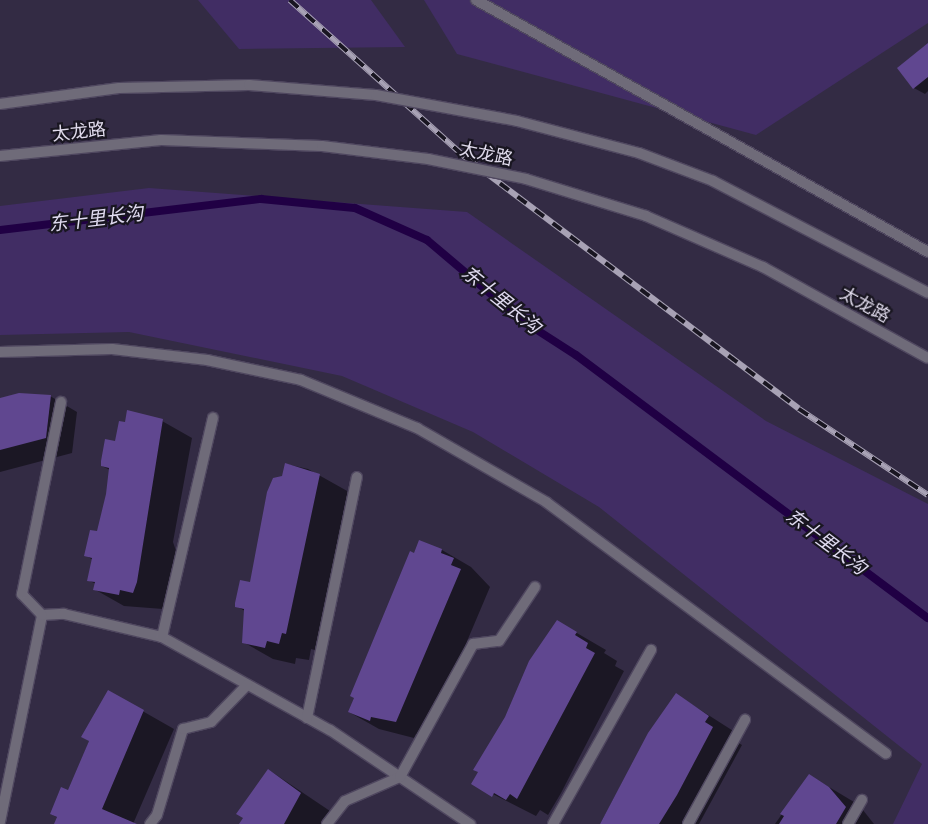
<!DOCTYPE html>
<meta charset="utf-8">
<style>
body{margin:0}
#map{position:relative;width:928px;height:824px;overflow:hidden;background:#332b44;font-family:"Fira Sans Condensed","Noto Sans SC",sans-serif}
div>[style]{position:absolute}
[style*='--x']{left:calc(var(--x)*1px);top:calc(var(--y)*1px);width:calc(var(--w)*1px);rotate:calc(var(--a)*1deg)}
.green>*{inset:0;background:#412d64}
.shadow>*{inset:0;background:#0007}
.stream>*{height:8px;margin:-4px;padding:0 4px;transform-origin:4px;border-radius:4px;background:#200044}
.building>*{inset:0;background:#604790}
.roads{filter:drop-shadow(1px 0 #4f475f) drop-shadow(-1px 0 #4f475f) drop-shadow(0 1px #4f475f) drop-shadow(0 -1px #4f475f)}
.service>*{height:10px;margin:-5px;padding:0 5px;transform-origin:5px;border-radius:5px;background:#6f6b79}
.pedestrian>*{height:10px;margin:-5px;padding:0 5px;transform-origin:5px;border-radius:5px;background:#6f6b79}
.minor>*{height:10px;margin:-5px;padding:0 5px;transform-origin:5px;border-radius:5px;background:#6f6b79}
.rail>*{height:5.5px;margin-top:-2.75px;transform-origin:0;background:repeating-linear-gradient(90deg,#191621 0 11px,#a8a2b5 0 22px);box-sizing:border-box;border-block:1px solid #a8a2b5}
.bridges{filter:drop-shadow(1px 0 #4f475f) drop-shadow(-1px 0 #4f475f) drop-shadow(0 1px #4f475f) drop-shadow(0 -1px #4f475f)}
.tertiary-bridge>*{height:10px;margin:-5px;padding:0 5px;transform-origin:5px;border-radius:5px;background:#6f6b79}
span{translate:-50% -50%;white-space:nowrap;text-align:center;line-height:1.15;-webkit-text-stroke:4.5px #191621;paint-order:stroke}
.street-label{font-size:18px;color:#e0dbec}
.water-label{font-size:19px;color:#e0dbf0;font-style:italic}
</style>
<div id="map">
<div class="green">
<div style="clip-path:polygon(198px 0,371px 0,405px 47px,239px 49px)"></div>
<div style="clip-path:polygon(424px 0,928px 0,928px 23px,756px 135px,457px 54px)"></div>
<div style="clip-path:polygon(149px 188px,467px 212px,766px 421px,928px 504px,928px 824px,893px 824px,922px 764px,599px 507px,473px 432px,342px 376px,129px 332px,0 335px,0 206px)"></div>
</div>
<div class="shadow">
<div style="clip-path:polygon(928px 45px,928px 91px,925px 94px,914px 88px)"></div>
<div style="clip-path:polygon(50px 396px,77px 412px,72px 453px,0 472px,0 399px)"></div>
<div style="clip-path:polygon(162px 421px,192px 438px,173px 542px,177px 554px,163px 609px,124px 606px,94px 589px,96px 584px,88px 580px,93px 560px,85px 555px,98px 533px,107px 494px,110px 470px,102px 466px,116px 442px)"></div>
<div style="clip-path:polygon(286px 464px,308px 469px,349px 492px,315px 650px,311px 649px,309px 660px,296px 658px,295px 664px,273px 659px,243px 642px,245px 611px,236px 606px,251px 584px)"></div>
<div style="clip-path:polygon(442px 550px,471px 567px,490px 587px,426px 738px,416px 734px,414px 738px,379px 729px,349px 712px,415px 554px)"></div>
<div style="clip-path:polygon(558px 622px,606px 650px,604px 653px,617px 661px,615px 666px,624px 671px,561px 793px,548px 815px,540px 810px,536px 816px,473px 784px)"></div>
<div style="clip-path:polygon(109px 692px,174px 729px,133px 824px,55px 824px,58px 818px,51px 814px,69px 791px)"></div>
<div style="clip-path:polygon(677px 695px,738px 734px,734px 740px,742px 745px,699px 824px,600px 824px,649px 733px)"></div>
<div style="clip-path:polygon(269px 770px,330px 811px,323px 824px,241px 824px)"></div>
<div style="clip-path:polygon(809px 775px,859px 805px,874px 824px,775px 824px)"></div>
</div>
<div class="stream">
<div style="--x:0;--y:230;--w:263;--a:-6.8"></div>
<div style="--x:261;--y:199;--w:94;--a:5.5"></div>
<div style="--x:355;--y:208;--w:79;--a:24"></div>
<div style="--x:427;--y:240;--w:126;--a:40.2"></div>
<div style="--x:523;--y:321;--w:63;--a:32.7"></div>
<div style="--x:576;--y:355;--w:439;--a:36.8"></div>
</div>
<div class="building">
<div style="clip-path:polygon(928px 43px,928px 77px,913px 89px,897px 68px)"></div>
<div style="clip-path:polygon(19px 393px,51px 395px,46px 438px,0 450px,0 398px)"></div>
<div style="clip-path:polygon(127px 410px,163px 419px,137px 582px,133px 593px,120px 590px,119px 595px,93px 590px,95px 582px,87px 581px,92px 558px,84px 556px,90px 530px,97px 531px,106px 494px,109px 468px,101px 466px,101px 461px,105px 439px,115px 441px,119px 421px,125px 422px)"></div>
<div style="clip-path:polygon(285px 463px,320px 474px,286px 634px,282px 633px,279px 644px,267px 641px,265px 648px,242px 643px,244px 609px,235px 607px,235px 603px,240px 580px,250px 582px,267px 492px,273px 478px,282px 476px)"></div>
<div style="clip-path:polygon(419px 540px,442px 549px,441px 553px,454px 558px,451px 565px,461px 569px,396px 722px,371px 717px,370px 721px,348px 712px,354px 698px,350px 696px,410px 551px,414px 553px)"></div>
<div style="clip-path:polygon(557px 620px,577px 632px,575px 635px,588px 643px,586px 648px,595px 653px,517px 799px,510px 794px,506px 800px,494px 793px,492px 797px,471px 784px,478px 772px,473px 770px,505px 717px,529px 661px)"></div>
<div style="clip-path:polygon(108px 690px,144px 710px,102px 809px,137px 824px,54px 824px,57px 817px,50px 814px,61px 787px,68px 790px,89px 741px,81px 737px)"></div>
<div style="clip-path:polygon(676px 693px,709px 716px,705px 722px,713px 727px,677px 795px,659px 824px,600px 824px,648px 733px)"></div>
<div style="clip-path:polygon(268px 769px,301px 793px,284px 824px,239px 824px,243px 818px,236px 814px)"></div>
<div style="clip-path:polygon(809px 774px,829px 787px,846px 807px,836px 824px,779px 824px,784px 816px,780px 814px)"></div>
</div>
<div class="roads">
<div class="service">
<div style="--x:0;--y:352;--w:112;--a:-1.5"></div>
<div style="--x:112;--y:349;--w:96;--a:6.6"></div>
<div style="--x:207;--y:360;--w:96;--a:12"></div>
<div style="--x:301;--y:380;--w:126;--a:22.5"></div>
<div style="--x:417;--y:428;--w:149;--a:29.8"></div>
<div style="--x:546;--y:502;--w:423;--a:36.5"></div>
<div style="--x:0;--y:822;--w:211;--a:-78.5"></div>
<div style="--x:42;--y:615;--w:22;--a:-3"></div>
<div style="--x:64;--y:614;--w:101;--a:13.2"></div>
<div style="--x:162;--y:637;--w:192;--a:29"></div>
<div style="--x:330;--y:730;--w:169;--a:33.9"></div>
</div>
<div class="pedestrian">
<div style="--x:42;--y:615;--w:29;--a:-134"></div>
<div style="--x:22;--y:594;--w:196;--a:-78.5"></div>
<div style="--x:162;--y:637;--w:225;--a:-76.9"></div>
<div style="--x:307;--y:718;--w:246;--a:-78.3"></div>
<div style="--x:150;--y:824;--w:11;--a:-52"></div>
<div style="--x:157;--y:815;--w:90;--a:-73.2"></div>
<div style="--x:183;--y:729;--w:29;--a:-14"></div>
<div style="--x:211;--y:722;--w:52;--a:-45.8"></div>
<div style="--x:327;--y:824;--w:29;--a:-52"></div>
<div style="--x:345;--y:801;--w:60;--a:-23.6"></div>
<div style="--x:400;--y:777;--w:152;--a:-61.2"></div>
<div style="--x:473;--y:644;--w:26;--a:-7"></div>
<div style="--x:499;--y:641;--w:65;--a:-56.3"></div>
<div style="--x:553;--y:824;--w:200;--a:-60.6"></div>
<div style="--x:688;--y:824;--w:119;--a:-61.3"></div>
<div style="--x:848;--y:824;--w:28;--a:-60"></div>
</div>
<div class="minor">
<div style="--x:476;--y:0;--w:518;--a:29.14"></div>
</div>
</div>
<div class="rail">
<div style="--x:290;--y:0;--w:235;--a:41.9"></div>
<div style="--x:465;--y:157;--w:418;--a:37"></div>
<div style="--x:799;--y:409;--w:155;--a:33.7"></div>
</div>
<div class="bridges">
<div class="tertiary-bridge">
<div style="--x:0;--y:104;--w:120;--a:-7.7"></div>
<div style="--x:119;--y:88;--w:130;--a:-1.3"></div>
<div style="--x:249;--y:85;--w:127;--a:4.5"></div>
<div style="--x:376;--y:95;--w:143;--a:10.4"></div>
<div style="--x:517;--y:121;--w:126;--a:14.7"></div>
<div style="--x:639;--y:153;--w:79;--a:20.7"></div>
<div style="--x:713;--y:181;--w:242;--a:27.5"></div>
<div style="--x:0;--y:156;--w:162;--a:-5.7"></div>
<div style="--x:161;--y:140;--w:161;--a:2.1"></div>
<div style="--x:322;--y:146;--w:107;--a:7"></div>
<div style="--x:428;--y:159;--w:100;--a:11.5"></div>
<div style="--x:526;--y:179;--w:126;--a:17.1"></div>
<div style="--x:646;--y:216;--w:128;--a:23.6"></div>
<div style="--x:763;--y:267;--w:188;--a:28.9"></div>
</div>
</div>
<div class="street-label">
<span style="left:79px;top:132px;rotate:-6deg">太龙路</span>
<span style="left:486px;top:154px;rotate:12deg">太龙路</span>
<span style="left:865px;top:305px;rotate:29deg">太龙路</span>
</div>
<div class="water-label">
<span style="left:96px;top:219px;rotate:-7deg">东十里长沟</span>
<span style="left:501px;top:300px;rotate:39deg">东十里长沟</span>
<span style="left:826px;top:542px;rotate:37deg">东十里长沟</span>
</div>
</div>
